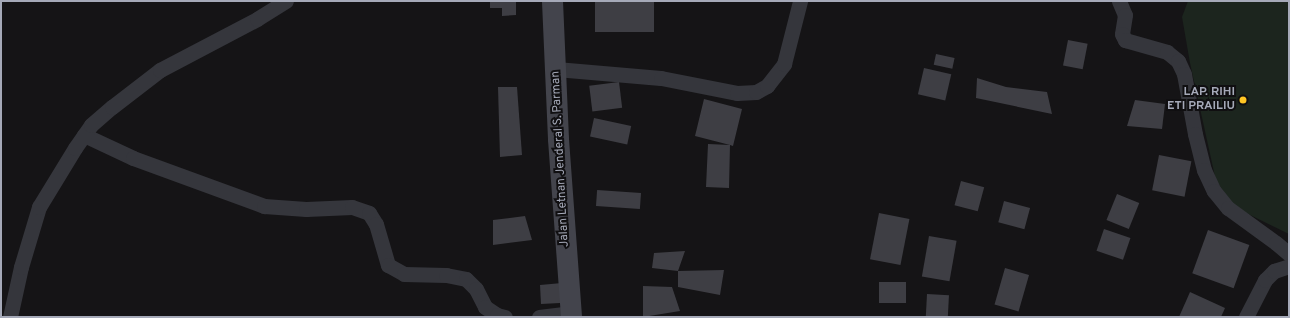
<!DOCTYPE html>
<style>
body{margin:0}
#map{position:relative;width:1290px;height:318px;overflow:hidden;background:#151416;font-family:Overpass,sans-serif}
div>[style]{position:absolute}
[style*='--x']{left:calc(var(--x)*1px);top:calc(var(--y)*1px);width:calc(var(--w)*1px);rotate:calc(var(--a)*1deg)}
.green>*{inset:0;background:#1c251e}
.building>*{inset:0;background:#3e3e44;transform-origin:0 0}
.street>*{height:15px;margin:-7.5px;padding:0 7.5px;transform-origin:7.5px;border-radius:7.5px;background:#35363c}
.secondary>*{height:21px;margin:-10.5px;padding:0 10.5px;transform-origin:10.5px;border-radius:10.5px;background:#43444c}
.dots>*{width:11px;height:11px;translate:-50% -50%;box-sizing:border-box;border:2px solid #100f11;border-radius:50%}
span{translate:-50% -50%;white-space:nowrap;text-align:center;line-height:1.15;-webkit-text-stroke:4px #100f11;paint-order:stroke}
.poi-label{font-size:12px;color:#a5a9b8;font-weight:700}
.right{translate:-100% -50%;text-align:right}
.street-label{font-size:12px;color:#a5a9b8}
.frame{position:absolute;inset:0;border:2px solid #a5a9b8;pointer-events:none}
</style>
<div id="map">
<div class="green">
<div style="clip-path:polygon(1188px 1px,1289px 1px,1289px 234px,1236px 208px,1216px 181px,1190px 63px,1182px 17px)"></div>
</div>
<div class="building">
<div style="clip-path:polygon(490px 1px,516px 1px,516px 15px,502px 16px,502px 8px,490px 8px)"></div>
<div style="left:595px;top:1px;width:59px;height:31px"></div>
<div style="left:1068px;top:40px;width:20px;height:26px;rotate:11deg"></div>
<div style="left:936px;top:54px;width:19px;height:11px;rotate:12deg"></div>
<div style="left:924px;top:68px;width:28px;height:27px;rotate:13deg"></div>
<div style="clip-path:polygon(977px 78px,1006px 87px,1047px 92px,1052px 114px,976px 98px)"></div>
<div style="left:619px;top:82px;width:26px;height:30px;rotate:83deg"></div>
<div style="clip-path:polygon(498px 87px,517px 87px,522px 155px,500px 157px)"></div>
<div style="clip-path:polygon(704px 99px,742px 109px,733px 146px,730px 145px,729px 188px,706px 187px,708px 144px,730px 145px,695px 136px)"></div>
<div style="clip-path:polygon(1135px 100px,1165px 104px,1162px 129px,1127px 126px)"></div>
<div style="left:594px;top:118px;width:38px;height:19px;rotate:12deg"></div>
<div style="left:1159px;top:155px;width:33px;height:36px;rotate:11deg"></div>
<div style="left:961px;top:181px;width:24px;height:25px;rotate:15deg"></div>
<div style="left:641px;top:193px;width:16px;height:44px;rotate:94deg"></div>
<div style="left:1117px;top:194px;width:24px;height:28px;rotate:22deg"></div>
<div style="left:1004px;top:201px;width:27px;height:22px;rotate:15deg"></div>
<div style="left:879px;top:213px;width:31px;height:47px;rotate:11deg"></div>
<div style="clip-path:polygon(525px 216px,532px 240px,493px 245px,493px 220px)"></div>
<div style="left:1104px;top:229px;width:28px;height:23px;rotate:19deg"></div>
<div style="left:1208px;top:230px;width:44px;height:46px;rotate:20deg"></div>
<div style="left:929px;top:236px;width:28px;height:41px;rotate:10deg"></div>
<div style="clip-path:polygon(685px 251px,678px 271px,724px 270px,720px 295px,678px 287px,678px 271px,652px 268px,654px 253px)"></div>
<div style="left:1005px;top:268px;width:25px;height:38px;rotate:16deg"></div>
<div style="left:906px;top:282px;width:21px;height:27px;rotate:90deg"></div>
<div style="clip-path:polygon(562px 283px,560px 303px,541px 304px,540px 285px)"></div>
<div style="clip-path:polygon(643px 286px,672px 287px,680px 311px,643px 317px)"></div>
<div style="clip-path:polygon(1190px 292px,1225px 308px,1221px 317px,1179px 317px)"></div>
<div style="left:927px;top:294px;width:22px;height:23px;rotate:3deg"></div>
</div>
<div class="street">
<div style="--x:1119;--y:1;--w:15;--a:67"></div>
<div style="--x:1125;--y:15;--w:19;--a:99"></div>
<div style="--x:1122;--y:34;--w:7;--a:63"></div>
<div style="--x:1125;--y:40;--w:44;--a:15.9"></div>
<div style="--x:1167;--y:52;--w:14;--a:39"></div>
<div style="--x:1178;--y:61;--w:14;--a:65"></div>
<div style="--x:1184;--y:74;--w:61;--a:79.6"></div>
<div style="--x:1195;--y:134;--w:37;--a:76"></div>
<div style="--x:1204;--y:170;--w:23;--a:65"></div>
<div style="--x:1214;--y:191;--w:22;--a:51"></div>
<div style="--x:1228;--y:208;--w:59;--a:36.1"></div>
<div style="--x:1276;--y:243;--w:17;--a:40"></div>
<div style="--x:556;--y:69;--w:105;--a:4.9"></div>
<div style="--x:661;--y:78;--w:77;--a:11.2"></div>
<div style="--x:737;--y:93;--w:19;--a:-3"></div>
<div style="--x:756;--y:92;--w:13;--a:-29"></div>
<div style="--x:767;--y:86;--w:28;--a:-52"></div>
<div style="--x:784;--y:64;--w:65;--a:-75.7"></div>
<div style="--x:84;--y:135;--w:54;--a:25.1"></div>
<div style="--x:133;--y:158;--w:140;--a:20.1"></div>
<div style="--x:264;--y:206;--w:42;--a:4.1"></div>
<div style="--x:306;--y:209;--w:46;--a:-2.5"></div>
<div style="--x:352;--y:207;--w:18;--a:19"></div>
<div style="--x:369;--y:213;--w:13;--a:58"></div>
<div style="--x:376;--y:224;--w:43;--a:73.7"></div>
<div style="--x:388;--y:265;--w:18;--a:29"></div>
<div style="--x:404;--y:274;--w:42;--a:1.4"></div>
<div style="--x:446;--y:275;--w:20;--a:11"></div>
<div style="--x:466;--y:279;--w:14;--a:45"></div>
<div style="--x:476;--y:289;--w:20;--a:63"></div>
<div style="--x:485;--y:307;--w:14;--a:34"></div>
<div style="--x:497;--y:315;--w:8;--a:14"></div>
<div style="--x:10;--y:317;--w:51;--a:-77.6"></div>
<div style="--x:21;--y:267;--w:63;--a:-73.3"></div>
<div style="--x:39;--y:207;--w:69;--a:-58.6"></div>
<div style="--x:75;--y:148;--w:28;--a:-55"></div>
<div style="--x:91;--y:125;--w:28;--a:-41"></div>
<div style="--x:112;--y:107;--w:61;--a:-37.6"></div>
<div style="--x:160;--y:70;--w:110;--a:-27.7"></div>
<div style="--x:257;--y:19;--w:34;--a:-32"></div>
<div style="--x:539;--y:317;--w:31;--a:-7"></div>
<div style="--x:1246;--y:317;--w:42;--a:-62.8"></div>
<div style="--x:1265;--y:280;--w:13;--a:-45"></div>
<div style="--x:1274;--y:271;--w:16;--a:-18"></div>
</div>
<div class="secondary">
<div style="--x:552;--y:1;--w:138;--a:87.5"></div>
<div style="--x:558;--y:139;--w:178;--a:85.8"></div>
</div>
<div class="dots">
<div style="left:1243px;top:100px;background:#ffc624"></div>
</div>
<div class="poi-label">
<span class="right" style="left:1235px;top:100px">LAP. RIHI<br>ETI PRAILIU</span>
</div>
<div class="street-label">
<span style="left:561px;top:159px;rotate:-93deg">Jalan Letnan Jenderal S. Parman</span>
</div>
<div class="frame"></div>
</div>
